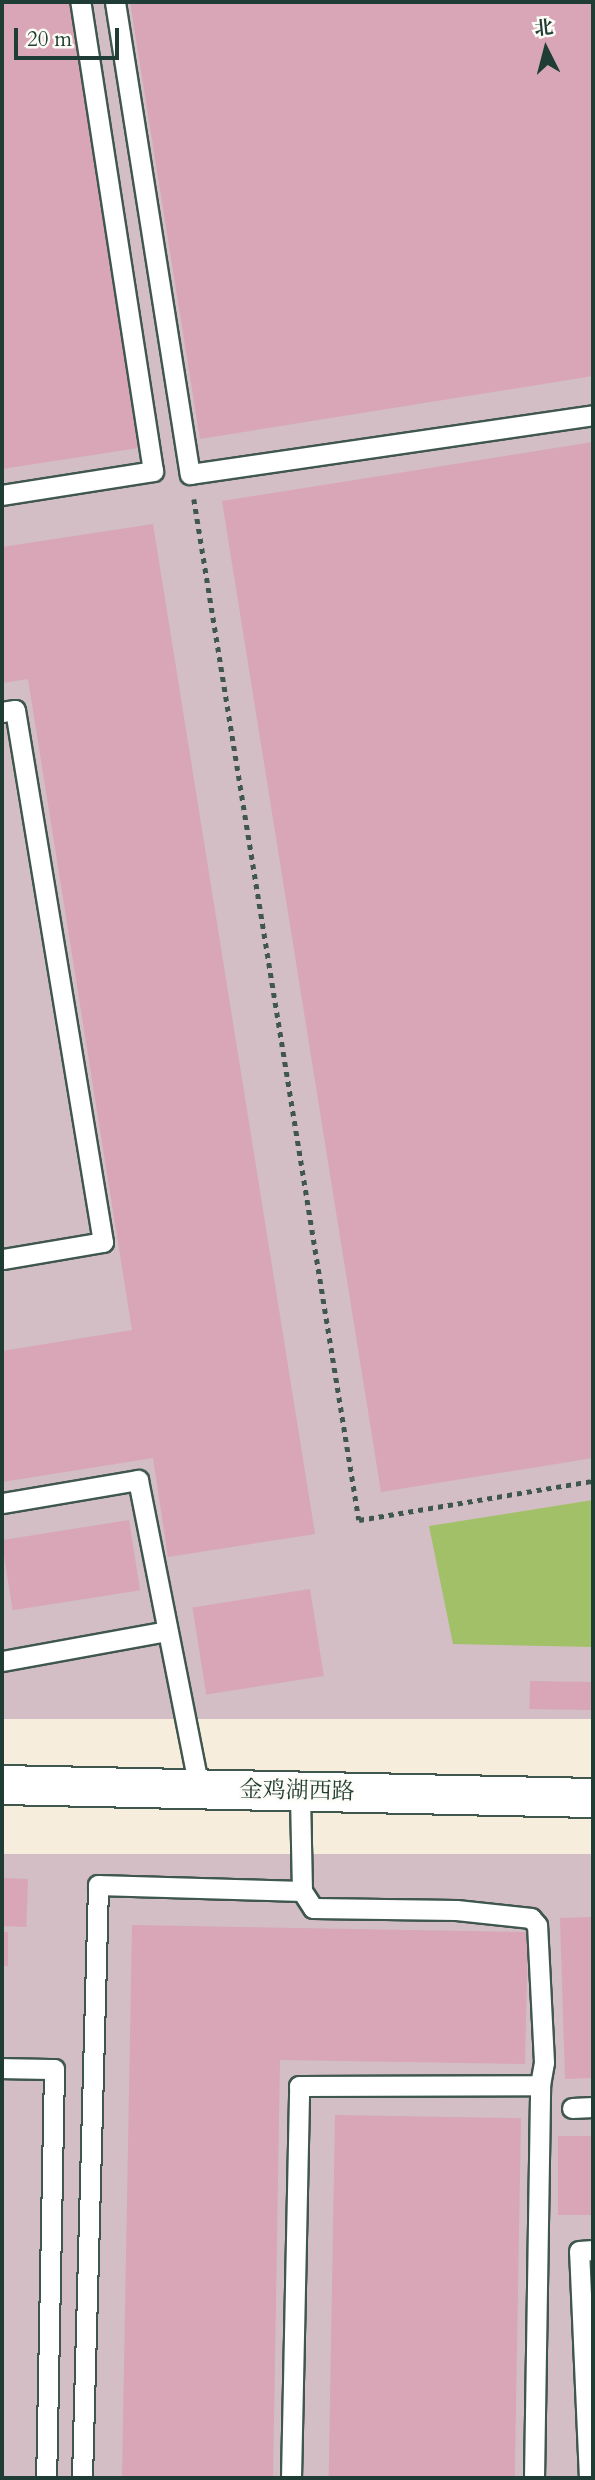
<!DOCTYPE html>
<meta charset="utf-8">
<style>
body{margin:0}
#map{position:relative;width:595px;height:2480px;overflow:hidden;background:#f7eddc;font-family:Cardo,"Noto Serif SC",serif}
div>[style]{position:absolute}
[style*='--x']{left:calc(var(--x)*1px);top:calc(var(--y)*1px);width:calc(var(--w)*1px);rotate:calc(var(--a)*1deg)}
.industrial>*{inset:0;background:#d2bec4;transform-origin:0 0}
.green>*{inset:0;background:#a2c068}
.building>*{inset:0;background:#d8a6b6;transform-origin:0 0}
.path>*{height:4.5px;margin-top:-2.25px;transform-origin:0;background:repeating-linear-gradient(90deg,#3f574d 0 5px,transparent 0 10px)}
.roads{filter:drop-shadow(2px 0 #3f574d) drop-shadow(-2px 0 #3f574d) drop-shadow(0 2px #3f574d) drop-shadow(0 -2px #3f574d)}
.service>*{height:19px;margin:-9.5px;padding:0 9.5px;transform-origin:9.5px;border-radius:9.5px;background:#fff}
.tertiary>*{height:38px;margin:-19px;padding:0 19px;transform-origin:19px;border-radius:19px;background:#fff}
span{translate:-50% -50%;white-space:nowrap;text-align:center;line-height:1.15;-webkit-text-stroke:5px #fdfcf7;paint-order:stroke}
.street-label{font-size:23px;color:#1f3d34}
.frame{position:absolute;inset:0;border:4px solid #1f3d34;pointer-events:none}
.north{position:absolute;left:511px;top:14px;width:70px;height:70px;-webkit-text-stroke:5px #fdfcf7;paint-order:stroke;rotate:354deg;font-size:19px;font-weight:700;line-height:28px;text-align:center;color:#1f3d34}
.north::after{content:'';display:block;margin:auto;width:24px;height:32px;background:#1f3d34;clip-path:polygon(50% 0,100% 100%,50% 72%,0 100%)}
.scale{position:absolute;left:14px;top:28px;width:105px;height:32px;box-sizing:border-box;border:4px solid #1f3d34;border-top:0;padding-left:9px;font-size:21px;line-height:24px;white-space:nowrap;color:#1f3d34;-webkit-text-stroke:5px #fdfcf7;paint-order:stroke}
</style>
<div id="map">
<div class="industrial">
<div style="left:2px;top:2px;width:591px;height:1717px"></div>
<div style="left:2px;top:1854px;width:591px;height:624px"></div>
</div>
<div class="green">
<div style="clip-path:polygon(593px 1500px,593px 1647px,453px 1644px,429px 1526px)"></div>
</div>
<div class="building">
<div style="clip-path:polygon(2px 2px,70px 2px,138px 448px,2px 469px)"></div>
<div style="clip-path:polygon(130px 2px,593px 2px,593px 376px,200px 439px)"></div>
<div style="clip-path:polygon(593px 442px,593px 1458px,381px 1492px,222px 501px)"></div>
<div style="clip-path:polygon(153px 524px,315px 1534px,168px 1557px,153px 1458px,2px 1482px,2px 1351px,132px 1330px,28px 679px,2px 683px,2px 547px)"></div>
<div style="left:129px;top:1520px;width:71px;height:129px;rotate:81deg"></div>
<div style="left:310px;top:1589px;width:88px;height:119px;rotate:81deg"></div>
<div style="left:530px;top:1681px;width:63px;height:28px;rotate:1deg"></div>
<div style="left:2px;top:1878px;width:26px;height:48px;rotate:2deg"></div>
<div style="clip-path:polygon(593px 1917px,593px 2078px,565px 2079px,560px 1918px)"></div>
<div style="clip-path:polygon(132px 1925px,528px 1932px,525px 2064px,280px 2060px,273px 2478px,122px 2478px)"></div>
<div style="left:2px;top:1932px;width:6px;height:34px"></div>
<div style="left:335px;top:2115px;width:186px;height:363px;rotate:1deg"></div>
<div style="left:593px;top:2136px;width:79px;height:35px;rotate:90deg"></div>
</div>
<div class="path">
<div style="--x:194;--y:499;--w:1034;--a:80.82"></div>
<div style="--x:359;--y:1520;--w:237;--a:-9.5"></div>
</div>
<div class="roads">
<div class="service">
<div style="--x:115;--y:2;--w:478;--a:81"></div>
<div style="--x:190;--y:474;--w:407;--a:-8.3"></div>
<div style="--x:2;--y:495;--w:153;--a:-9"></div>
<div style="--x:153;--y:471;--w:475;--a:-98.8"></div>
<div style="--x:2;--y:712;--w:13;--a:-9"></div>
<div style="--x:15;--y:710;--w:539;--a:80.61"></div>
<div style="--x:103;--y:1242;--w:102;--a:170.4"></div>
<div style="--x:2;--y:1503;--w:138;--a:-9.6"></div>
<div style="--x:138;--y:1480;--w:315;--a:78.8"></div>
<div style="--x:2;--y:1661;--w:168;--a:-10.3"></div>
<div style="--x:2;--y:2068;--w:52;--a:1.1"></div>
<div style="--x:54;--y:2069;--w:409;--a:91.1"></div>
<div style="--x:572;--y:2108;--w:21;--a:-3"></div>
<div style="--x:82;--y:2478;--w:593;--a:-88.45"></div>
<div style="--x:98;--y:1885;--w:204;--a:1.7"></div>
<div style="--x:302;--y:1891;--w:99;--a:-91.2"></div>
<div style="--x:291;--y:2478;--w:392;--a:-88.8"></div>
<div style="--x:299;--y:2086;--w:241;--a:-0.2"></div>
<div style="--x:540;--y:2085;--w:23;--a:-80"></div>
<div style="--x:544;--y:2062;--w:137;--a:-92.9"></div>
<div style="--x:537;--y:1925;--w:9;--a:-131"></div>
<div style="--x:531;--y:1918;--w:75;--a:-173.9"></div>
<div style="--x:456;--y:1910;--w:143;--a:-179.2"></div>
<div style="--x:313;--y:1908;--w:20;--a:-123"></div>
<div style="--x:534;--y:2478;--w:393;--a:-89.1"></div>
<div style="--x:589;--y:2478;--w:227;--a:-92.5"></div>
<div style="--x:579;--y:2251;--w:14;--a:-4"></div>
</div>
<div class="tertiary">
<div style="--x:2;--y:1785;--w:591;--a:1.26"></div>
</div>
</div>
<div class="street-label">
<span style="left:297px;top:1791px;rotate:1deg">金鸡湖西路</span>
</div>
<div class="frame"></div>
<div class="north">北</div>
<div class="scale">20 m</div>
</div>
